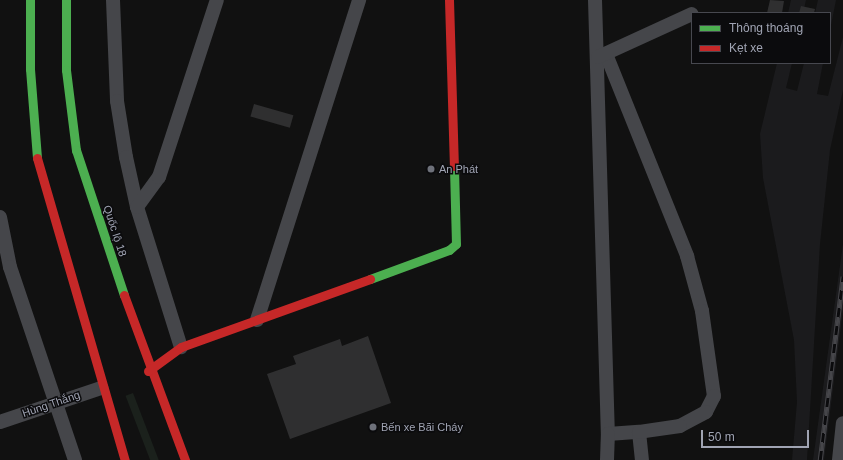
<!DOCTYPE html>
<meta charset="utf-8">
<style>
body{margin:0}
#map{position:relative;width:843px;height:460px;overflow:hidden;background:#111;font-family:Arial,sans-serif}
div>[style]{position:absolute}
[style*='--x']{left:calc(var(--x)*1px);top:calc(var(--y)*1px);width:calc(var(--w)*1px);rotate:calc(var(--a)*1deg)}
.built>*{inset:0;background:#1b1b1d}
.green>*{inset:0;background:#1b211c;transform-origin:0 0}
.building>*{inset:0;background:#2f2f30;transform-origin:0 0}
.street>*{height:14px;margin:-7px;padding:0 7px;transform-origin:7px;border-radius:7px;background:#45464a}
.fast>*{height:9px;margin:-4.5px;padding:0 4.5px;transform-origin:4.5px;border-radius:4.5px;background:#4caf50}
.jam>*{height:9px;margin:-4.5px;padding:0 4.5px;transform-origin:4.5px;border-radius:4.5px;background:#c62828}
.rail>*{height:4.5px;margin-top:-2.25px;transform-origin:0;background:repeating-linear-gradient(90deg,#0b0b0d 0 9px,#46464a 0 18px);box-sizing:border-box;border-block:1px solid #46464a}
.dots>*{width:11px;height:11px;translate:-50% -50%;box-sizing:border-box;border:2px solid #0b0b0d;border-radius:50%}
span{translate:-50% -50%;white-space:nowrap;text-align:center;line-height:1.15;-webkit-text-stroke:3px #0b0b0d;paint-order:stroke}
.poi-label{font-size:11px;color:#a0a4b3}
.left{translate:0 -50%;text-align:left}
.street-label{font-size:11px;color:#a0a4b3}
.legend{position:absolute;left:691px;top:12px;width:140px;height:52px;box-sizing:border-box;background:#0b0b0d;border:1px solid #47484f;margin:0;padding:5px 7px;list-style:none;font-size:12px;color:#a0a4b3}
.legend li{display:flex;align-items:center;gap:8px;height:20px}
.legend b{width:20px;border:1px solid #47484f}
.scale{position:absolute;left:701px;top:430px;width:108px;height:18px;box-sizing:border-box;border:2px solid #a0a4b3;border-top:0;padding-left:5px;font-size:12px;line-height:14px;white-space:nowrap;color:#a0a4b3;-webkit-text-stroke:3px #0b0b0d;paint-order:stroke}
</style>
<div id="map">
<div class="built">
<div style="clip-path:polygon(791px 0,806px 0,803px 13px,788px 13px)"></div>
<div style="clip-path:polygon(818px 0,836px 0,830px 30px,830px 13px,815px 13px)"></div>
<div style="clip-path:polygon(843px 37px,843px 90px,830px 150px,820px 244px,807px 460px,792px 460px,797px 402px,794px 340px,763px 178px,760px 134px,777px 63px,792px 63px,786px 88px,797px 91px,804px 63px,823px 63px,817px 94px,828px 96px)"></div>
<div style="clip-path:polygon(843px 244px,843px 309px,824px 460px,813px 460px)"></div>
</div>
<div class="green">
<div style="left:133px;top:393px;width:72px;height:8px;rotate:69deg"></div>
</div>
<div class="building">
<div style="clip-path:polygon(770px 0,784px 1px,782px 13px,767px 13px)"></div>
<div style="clip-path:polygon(801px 6px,815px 9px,814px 13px,799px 13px)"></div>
<div style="left:254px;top:104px;width:41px;height:13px;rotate:16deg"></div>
<div style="clip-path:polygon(368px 336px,391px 403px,290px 439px,267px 374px,296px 364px,293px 356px,340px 339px,342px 346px)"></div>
</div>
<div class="street">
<div style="--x:113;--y:0;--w:101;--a:87.7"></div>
<div style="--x:117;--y:101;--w:57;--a:80.9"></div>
<div style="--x:126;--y:157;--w:51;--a:77.6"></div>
<div style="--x:137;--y:207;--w:147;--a:72.6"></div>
<div style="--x:595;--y:0;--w:434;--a:88.3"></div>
<div style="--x:608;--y:434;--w:31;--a:-4"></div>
<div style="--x:639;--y:432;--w:28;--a:84"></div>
<div style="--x:606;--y:54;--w:218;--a:68.1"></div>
<div style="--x:687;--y:256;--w:57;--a:74.7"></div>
<div style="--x:702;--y:311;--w:86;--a:82"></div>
<div style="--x:714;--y:396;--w:18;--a:117"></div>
<div style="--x:706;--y:412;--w:30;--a:152"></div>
<div style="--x:680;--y:426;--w:41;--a:171.7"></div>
<div style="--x:598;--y:57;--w:103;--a:-24.6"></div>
<div style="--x:137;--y:207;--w:37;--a:-54"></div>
<div style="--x:159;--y:177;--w:186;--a:-71.9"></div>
<div style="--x:0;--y:217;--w:51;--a:78.7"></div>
<div style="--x:10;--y:267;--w:204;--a:71.4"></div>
<div style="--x:257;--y:320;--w:336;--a:-72.3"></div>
<div style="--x:0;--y:422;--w:107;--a:-18.6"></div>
<div style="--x:607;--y:460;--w:26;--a:-88"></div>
<div style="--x:839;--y:460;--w:37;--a:-84"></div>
</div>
<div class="fast">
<div style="--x:30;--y:0;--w:69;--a:90"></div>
<div style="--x:30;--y:69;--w:89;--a:85.5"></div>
<div style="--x:66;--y:0;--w:70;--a:90"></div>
<div style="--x:66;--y:70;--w:81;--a:82.9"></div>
<div style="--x:76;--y:150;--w:153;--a:71.7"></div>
<div style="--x:370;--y:279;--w:84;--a:-20.2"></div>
<div style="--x:449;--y:250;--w:9;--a:-41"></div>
<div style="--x:456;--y:244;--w:78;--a:-91.5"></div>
</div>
<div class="jam">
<div style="--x:449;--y:0;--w:166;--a:88.3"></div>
<div style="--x:37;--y:158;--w:315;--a:73.8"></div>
<div style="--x:124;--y:295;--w:176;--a:69.7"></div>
<div style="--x:148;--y:371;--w:41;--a:-36"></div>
<div style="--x:181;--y:347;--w:201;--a:-19.8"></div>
</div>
<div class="rail">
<div style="--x:820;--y:460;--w:185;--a:-82.9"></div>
</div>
<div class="dots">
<div style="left:431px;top:169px;background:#6e717a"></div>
<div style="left:373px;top:427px;background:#6e717a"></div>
</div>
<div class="poi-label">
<span class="left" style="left:439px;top:169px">An Phát</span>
<span class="left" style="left:381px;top:427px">Bến xe Bãi Cháy</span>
</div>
<div class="street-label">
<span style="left:115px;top:231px;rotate:72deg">Quốc lộ 18</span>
<span style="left:51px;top:404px;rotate:-19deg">Hùng Thắng</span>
</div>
<ul class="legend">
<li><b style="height:5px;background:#4caf50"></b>Thông thoáng</li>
<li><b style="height:5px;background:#c62828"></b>Kẹt xe</li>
</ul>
<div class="scale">50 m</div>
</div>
